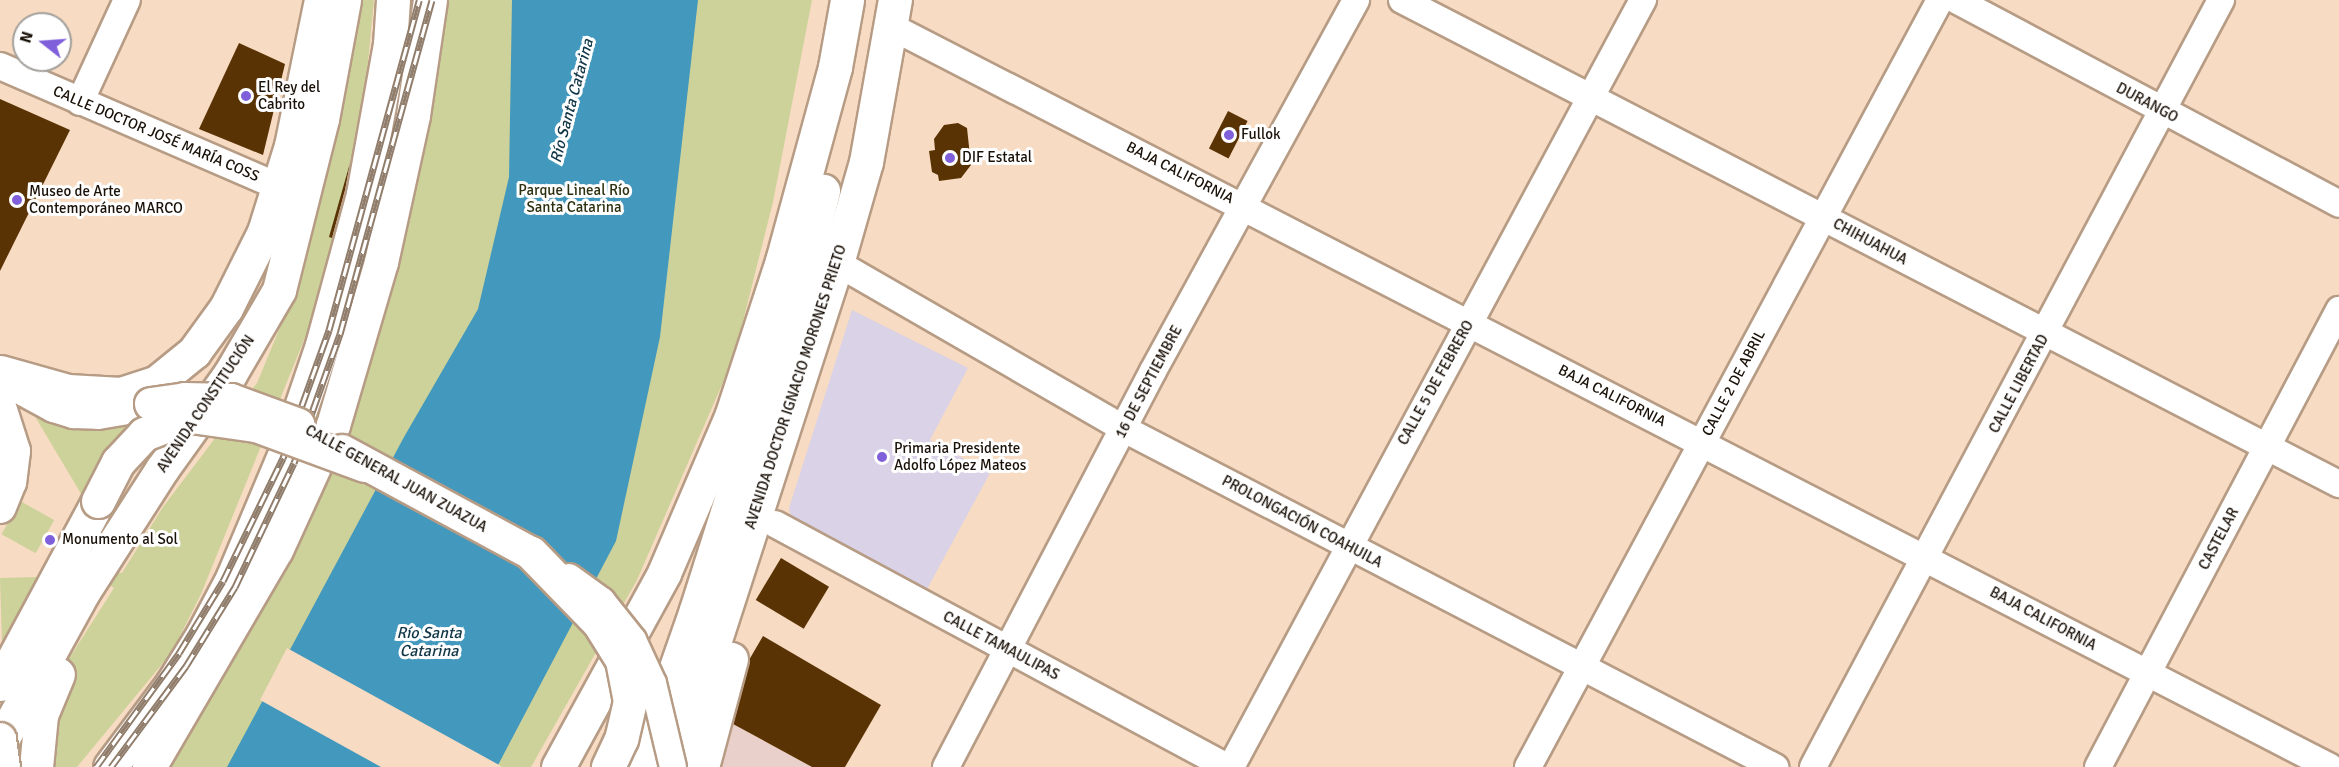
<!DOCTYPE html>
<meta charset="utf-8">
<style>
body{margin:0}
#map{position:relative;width:2339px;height:767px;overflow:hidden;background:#f7dbc2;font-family:Signika,sans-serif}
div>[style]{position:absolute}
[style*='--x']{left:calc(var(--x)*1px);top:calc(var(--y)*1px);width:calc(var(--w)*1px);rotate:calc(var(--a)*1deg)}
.commercial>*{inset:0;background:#ead0ca}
.education>*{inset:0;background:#dad2e7}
.green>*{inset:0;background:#ccd299;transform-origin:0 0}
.water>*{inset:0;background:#4398bd}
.pier>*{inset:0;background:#f7dbc2}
.building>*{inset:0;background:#5a3305;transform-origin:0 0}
.roads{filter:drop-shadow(2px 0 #b79c85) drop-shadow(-2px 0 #b79c85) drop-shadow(0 2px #b79c85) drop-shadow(0 -2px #b79c85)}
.minor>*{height:26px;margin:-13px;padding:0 13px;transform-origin:13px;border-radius:13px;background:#fff}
.major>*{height:32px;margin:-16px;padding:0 16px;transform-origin:16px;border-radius:16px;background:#fff}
.highway>*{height:33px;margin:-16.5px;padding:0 16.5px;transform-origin:16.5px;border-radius:16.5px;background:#fff}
.rail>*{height:7px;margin-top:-3.5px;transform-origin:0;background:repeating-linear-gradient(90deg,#fff 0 14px,#907d6b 0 28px);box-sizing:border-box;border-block:2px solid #907d6b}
.bridges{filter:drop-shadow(2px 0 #b79c85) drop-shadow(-2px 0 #b79c85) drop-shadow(0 2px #b79c85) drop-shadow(0 -2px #b79c85)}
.minor-bridge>*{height:26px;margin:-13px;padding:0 13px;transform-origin:13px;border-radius:13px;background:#fff}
.major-bridge>*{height:32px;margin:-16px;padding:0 16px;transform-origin:16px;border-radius:16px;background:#fff}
.highway-bridge>*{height:33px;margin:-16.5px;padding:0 16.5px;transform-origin:16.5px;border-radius:16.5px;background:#fff}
.dots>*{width:16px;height:16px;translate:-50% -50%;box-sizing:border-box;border:3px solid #fff;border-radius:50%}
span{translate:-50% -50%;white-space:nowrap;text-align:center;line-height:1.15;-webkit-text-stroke:6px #fff;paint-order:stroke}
.poi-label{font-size:15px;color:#1a1108}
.left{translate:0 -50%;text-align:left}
.street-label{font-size:15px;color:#1a1108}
.park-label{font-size:15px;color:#2d300f}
.water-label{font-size:16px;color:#113747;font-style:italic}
.north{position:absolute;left:12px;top:12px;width:60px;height:60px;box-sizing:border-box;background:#fff;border:2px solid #a3a09c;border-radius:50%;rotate:287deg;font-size:16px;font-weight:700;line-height:24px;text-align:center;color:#1a1108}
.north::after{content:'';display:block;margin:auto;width:21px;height:27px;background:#7f5fda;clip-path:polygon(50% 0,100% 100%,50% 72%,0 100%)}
</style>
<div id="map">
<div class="commercial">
<div style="clip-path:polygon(716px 715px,812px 767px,707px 767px)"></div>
</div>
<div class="education">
<div style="clip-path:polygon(852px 310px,968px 368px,930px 440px,990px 473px,926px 591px,791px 518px,789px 508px)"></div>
</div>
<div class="green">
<div style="clip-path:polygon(362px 0,374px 0,364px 103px,317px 308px,201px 594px,172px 652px,77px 767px,0 767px,114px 588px,105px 583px,103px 570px,122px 573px,163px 507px,257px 383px,303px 272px,328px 170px)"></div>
<div style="clip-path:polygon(406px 0,812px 0,773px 202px,734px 357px,637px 580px,531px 767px,133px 767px,307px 453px,327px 392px,378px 187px)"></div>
<div style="clip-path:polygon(27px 403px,153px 411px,83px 497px)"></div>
<div style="left:20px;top:501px;width:39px;height:38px;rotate:29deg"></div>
<div style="clip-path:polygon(38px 577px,2px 642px,0 578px)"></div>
</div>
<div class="water">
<div style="clip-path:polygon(512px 0,698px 0,660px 337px,616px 541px,497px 767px,227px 767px,404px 437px,478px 309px,509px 177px)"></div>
</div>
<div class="pier">
<div style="clip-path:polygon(287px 648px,501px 766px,500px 767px,381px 767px,260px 700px)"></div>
</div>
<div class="building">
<div style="clip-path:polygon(239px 43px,285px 64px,263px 155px,199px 129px)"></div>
<div style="clip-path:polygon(0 99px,70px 130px,0 271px)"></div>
<div style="left:1228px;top:111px;width:22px;height:42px;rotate:27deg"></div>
<div style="clip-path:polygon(958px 123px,967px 128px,971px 165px,961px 178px,939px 181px,938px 175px,932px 172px,929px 151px,935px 150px,934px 139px,944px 125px)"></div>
<div style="clip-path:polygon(350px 163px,345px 190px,332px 238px,329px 237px)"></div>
<div style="left:781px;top:558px;width:56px;height:49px;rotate:31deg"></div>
<div style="clip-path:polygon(763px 636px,881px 705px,845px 767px,812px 767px,733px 724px,749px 660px)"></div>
</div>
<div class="roads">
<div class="minor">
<div style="--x:1402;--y:0;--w:1055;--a:27.32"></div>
<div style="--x:1956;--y:0;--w:434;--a:28"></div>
<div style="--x:892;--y:27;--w:1617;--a:27.23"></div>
<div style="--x:0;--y:66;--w:304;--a:23.4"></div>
<div style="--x:80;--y:102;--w:112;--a:-65.3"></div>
<div style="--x:837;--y:263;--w:332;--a:30"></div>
<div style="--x:1124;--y:429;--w:734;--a:27.44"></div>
<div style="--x:775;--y:524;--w:513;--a:28.26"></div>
<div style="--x:946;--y:767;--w:447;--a:-62.4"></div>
<div style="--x:1153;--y:371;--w:423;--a:-61.3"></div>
<div style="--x:1231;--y:767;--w:871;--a:-61.76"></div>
<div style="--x:1528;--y:767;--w:871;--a:-61.76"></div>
<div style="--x:1813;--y:767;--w:869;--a:-61.99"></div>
<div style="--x:2098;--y:767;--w:517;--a:-62.19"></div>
</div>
<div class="major">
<div style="--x:6;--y:380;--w:55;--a:28.4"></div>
<div style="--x:54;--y:406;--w:21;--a:17"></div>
<div style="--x:74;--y:412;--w:24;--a:2"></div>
<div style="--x:98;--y:413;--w:54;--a:-9.6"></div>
<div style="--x:0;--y:407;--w:46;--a:72.3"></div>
<div style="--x:14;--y:451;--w:31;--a:97"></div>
<div style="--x:10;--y:482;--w:27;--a:112"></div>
</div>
<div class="highway">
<div style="--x:0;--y:372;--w:71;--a:15.6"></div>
<div style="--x:68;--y:391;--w:53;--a:3.2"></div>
<div style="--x:121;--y:394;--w:38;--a:-18"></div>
<div style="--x:157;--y:382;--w:48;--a:-39"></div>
<div style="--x:194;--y:352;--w:54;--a:-54"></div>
<div style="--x:226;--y:308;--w:85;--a:-63.4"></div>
<div style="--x:264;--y:232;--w:90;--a:-72.6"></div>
<div style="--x:291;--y:146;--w:149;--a:-78.4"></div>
<div style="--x:0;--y:684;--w:208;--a:-61.8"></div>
<div style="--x:0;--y:743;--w:172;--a:-61.2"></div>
<div style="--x:83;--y:592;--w:146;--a:-57.3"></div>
<div style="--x:162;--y:469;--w:117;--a:-54.4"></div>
<div style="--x:230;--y:374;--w:97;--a:-59.7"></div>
<div style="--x:279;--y:290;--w:176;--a:-75.9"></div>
<div style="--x:322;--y:119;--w:121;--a:-79.5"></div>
<div style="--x:36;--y:767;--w:52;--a:-84.5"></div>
<div style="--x:41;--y:715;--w:44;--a:-67.5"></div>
<div style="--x:110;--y:767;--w:104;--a:-53.2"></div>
<div style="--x:172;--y:684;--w:59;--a:-58.2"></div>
<div style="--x:203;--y:634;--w:62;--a:-62.2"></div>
<div style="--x:232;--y:579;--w:142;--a:-67.2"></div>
<div style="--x:287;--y:448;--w:109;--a:-71.2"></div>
<div style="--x:322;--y:345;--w:156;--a:-74.8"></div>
<div style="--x:363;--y:194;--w:152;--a:-79.8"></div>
<div style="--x:390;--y:44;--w:44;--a:-86.1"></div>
<div style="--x:149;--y:767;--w:251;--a:-59.7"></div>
<div style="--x:276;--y:550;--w:137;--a:-65.5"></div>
<div style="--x:333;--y:425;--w:170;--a:-73.6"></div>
<div style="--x:381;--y:262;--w:150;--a:-77.7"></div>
<div style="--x:413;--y:115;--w:116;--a:-81.6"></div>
<div style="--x:558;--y:767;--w:221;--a:-61.3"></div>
<div style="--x:664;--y:573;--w:173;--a:-66.8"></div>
<div style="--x:732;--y:414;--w:161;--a:-71.9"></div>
<div style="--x:782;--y:261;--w:201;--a:-74.7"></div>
<div style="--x:835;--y:67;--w:68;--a:-79.8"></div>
<div style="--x:633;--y:767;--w:96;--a:-66.1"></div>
<div style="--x:672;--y:679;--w:73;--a:-70.8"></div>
<div style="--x:696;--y:610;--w:348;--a:-72.4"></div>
<div style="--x:801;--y:278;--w:90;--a:-75.8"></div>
<div style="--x:667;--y:767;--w:91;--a:-68"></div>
<div style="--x:701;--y:683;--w:441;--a:-72.1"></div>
<div style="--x:837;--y:263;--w:105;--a:-74"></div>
<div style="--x:866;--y:162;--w:165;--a:-79.9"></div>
<div style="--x:702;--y:767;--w:112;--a:-75"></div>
</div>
</div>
<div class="rail">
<div style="--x:96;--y:767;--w:141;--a:-53.9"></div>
<div style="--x:179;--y:653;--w:84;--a:-58.6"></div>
<div style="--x:223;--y:581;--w:137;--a:-64"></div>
<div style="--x:283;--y:458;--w:136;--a:-70.2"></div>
<div style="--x:329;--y:330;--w:342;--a:-74.7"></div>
<div style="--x:111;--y:767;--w:126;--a:-53.4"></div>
<div style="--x:186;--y:666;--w:93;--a:-58.2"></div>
<div style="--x:235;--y:587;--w:137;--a:-64.6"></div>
<div style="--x:294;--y:463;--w:137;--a:-70.4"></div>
<div style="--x:340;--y:334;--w:346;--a:-74.6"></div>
</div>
<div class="bridges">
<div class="minor-bridge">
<div style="--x:569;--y:577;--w:41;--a:36"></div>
<div style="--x:602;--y:601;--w:50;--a:51.5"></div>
<div style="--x:633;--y:640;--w:47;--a:65.1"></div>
<div style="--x:653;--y:683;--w:86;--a:76.6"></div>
</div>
<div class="major-bridge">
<div style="--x:151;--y:404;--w:34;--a:-8"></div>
<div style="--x:185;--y:399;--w:46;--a:1.2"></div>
<div style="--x:231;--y:400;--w:72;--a:20.2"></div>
<div style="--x:342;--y:451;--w:215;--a:28.4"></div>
<div style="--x:0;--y:739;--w:28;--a:82"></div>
</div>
<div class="highway-bridge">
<div style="--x:98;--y:501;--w:44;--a:-62.9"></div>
<div style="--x:118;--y:462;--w:38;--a:-47"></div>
<div style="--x:144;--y:434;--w:50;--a:-21"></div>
<div style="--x:191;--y:416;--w:66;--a:7.9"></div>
<div style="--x:256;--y:425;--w:115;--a:20.3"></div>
<div style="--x:531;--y:553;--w:98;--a:45.8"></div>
<div style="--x:599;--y:623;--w:44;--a:58.1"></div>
<div style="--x:622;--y:660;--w:42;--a:79"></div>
<div style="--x:630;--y:701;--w:39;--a:103"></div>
<div style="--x:621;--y:739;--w:31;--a:115"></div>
</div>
</div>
<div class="dots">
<div style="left:246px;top:96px;background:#7f5fda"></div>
<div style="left:1229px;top:135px;background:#7f5fda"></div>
<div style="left:950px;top:158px;background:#7f5fda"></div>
<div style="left:17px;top:200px;background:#7f5fda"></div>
<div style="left:882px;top:457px;background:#7f5fda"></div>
<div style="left:50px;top:540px;background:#7f5fda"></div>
</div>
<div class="poi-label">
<span class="left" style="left:258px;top:96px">El Rey del<br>Cabrito</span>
<span class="left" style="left:1241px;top:135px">Fullok</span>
<span class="left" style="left:962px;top:158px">DIF Estatal</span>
<span class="left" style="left:29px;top:200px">Museo de Arte<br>Contemporáneo MARCO</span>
<span class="left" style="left:894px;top:457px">Primaria Presidente<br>Adolfo López Mateos</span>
<span class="left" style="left:62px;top:540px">Monumento al Sol</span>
</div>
<div class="street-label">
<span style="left:2147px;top:103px;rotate:28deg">DURANGO</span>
<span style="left:156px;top:134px;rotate:23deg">CALLE DOCTOR JOSÉ MARÍA COSS</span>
<span style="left:1180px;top:173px;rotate:27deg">BAJA CALIFORNIA</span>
<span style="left:1870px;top:242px;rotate:28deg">CHIHUAHUA</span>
<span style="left:1149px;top:382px;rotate:-62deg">16 DE SEPTIEMBRE</span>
<span style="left:1436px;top:383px;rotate:-61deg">CALLE 5 DE FEBRERO</span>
<span style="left:1734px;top:383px;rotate:-62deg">CALLE 2 DE ABRIL</span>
<span style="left:2019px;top:384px;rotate:-62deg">CALLE LIBERTAD</span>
<span style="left:796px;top:387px;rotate:-72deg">AVENIDA DOCTOR IGNACIO MORONES PRIETO</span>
<span style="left:1612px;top:396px;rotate:27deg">BAJA CALIFORNIA</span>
<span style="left:206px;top:404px;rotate:-56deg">AVENIDA CONSTITUCIÓN</span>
<span style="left:396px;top:479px;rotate:29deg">CALLE GENERAL JUAN ZUAZUA</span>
<span style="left:1302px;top:522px;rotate:28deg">PROLONGACIÓN COAHUILA</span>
<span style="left:2219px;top:539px;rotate:-62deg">CASTELAR</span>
<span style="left:2043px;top:619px;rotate:28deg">BAJA CALIFORNIA</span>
<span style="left:1001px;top:646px;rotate:28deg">CALLE TAMAULIPAS</span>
</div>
<div class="park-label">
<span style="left:574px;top:199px">Parque Lineal Río<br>Santa Catarina</span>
</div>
<div class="water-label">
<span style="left:572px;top:101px;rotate:-75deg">Río Santa Catarina</span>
<span style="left:429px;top:642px">Río Santa<br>Catarina</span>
</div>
<div class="north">N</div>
</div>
